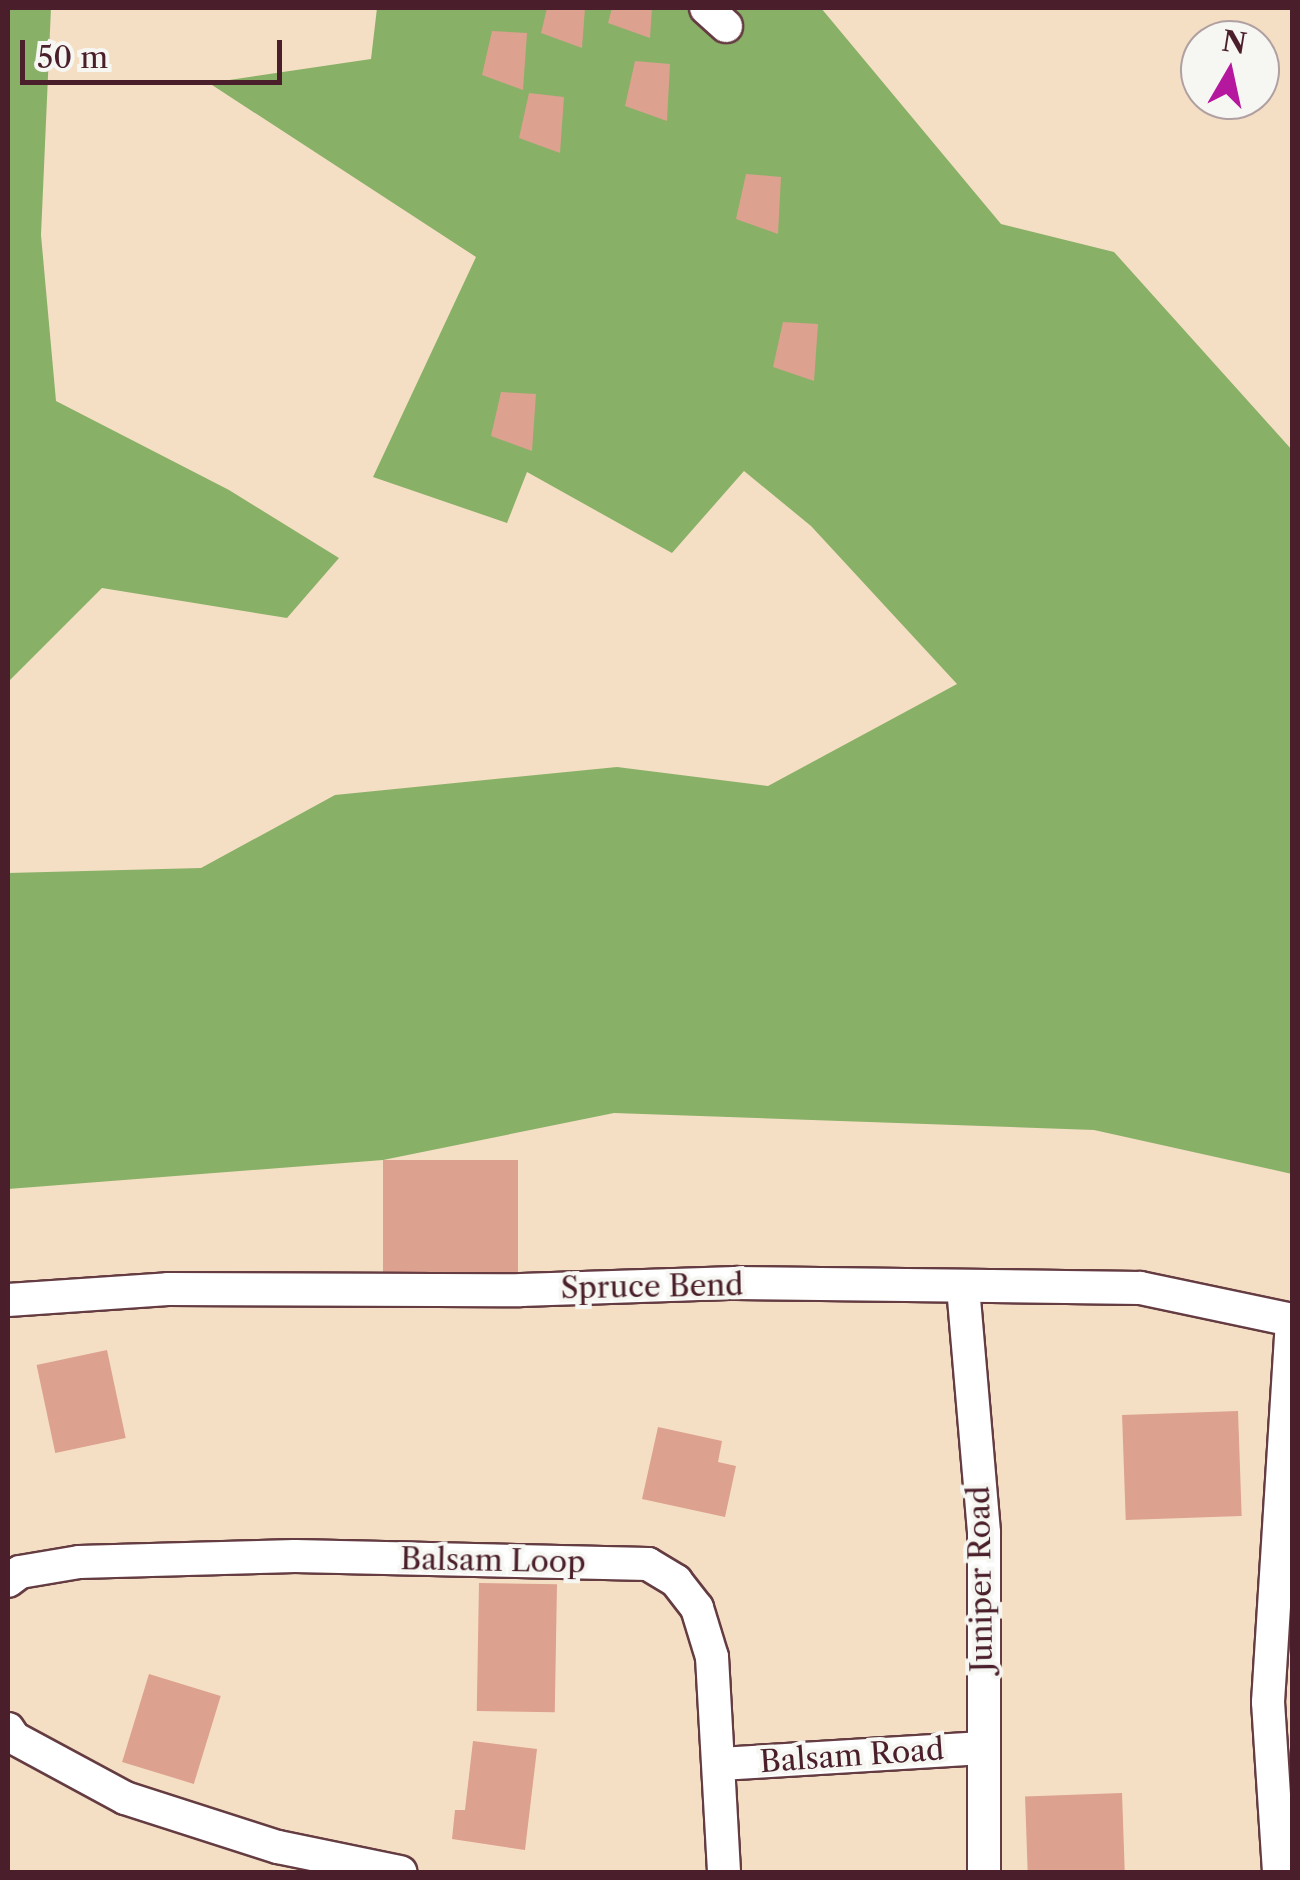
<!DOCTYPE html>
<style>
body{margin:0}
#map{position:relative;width:1300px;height:1880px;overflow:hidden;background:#f4dfc4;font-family:"Libre Caslon Text",serif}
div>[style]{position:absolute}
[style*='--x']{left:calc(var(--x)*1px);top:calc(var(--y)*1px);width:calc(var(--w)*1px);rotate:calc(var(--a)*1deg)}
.forest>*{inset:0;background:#89b067}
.building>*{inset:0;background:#dca18f;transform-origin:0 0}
.roads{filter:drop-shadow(2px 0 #643c42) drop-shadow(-2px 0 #643c42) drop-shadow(0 2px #643c42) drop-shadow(0 -2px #643c42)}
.street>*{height:32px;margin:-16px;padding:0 16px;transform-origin:16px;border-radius:16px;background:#fff}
span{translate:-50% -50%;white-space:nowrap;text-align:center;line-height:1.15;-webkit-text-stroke:8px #f6f6f2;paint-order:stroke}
.street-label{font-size:30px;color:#4a1f2b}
.frame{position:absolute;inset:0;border:10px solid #4a1f2b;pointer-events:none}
.north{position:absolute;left:1180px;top:20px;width:100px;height:100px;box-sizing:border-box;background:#f6f6f2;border:2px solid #b1a0a2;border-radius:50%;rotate:9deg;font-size:28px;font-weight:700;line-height:40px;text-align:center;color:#4a1f2b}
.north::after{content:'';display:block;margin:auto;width:35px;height:45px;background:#b5179e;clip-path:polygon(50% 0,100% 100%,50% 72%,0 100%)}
.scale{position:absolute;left:20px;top:40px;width:262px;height:45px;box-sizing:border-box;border:5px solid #4a1f2b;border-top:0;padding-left:12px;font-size:30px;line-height:35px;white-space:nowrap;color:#4a1f2b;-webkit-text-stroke:8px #f6f6f2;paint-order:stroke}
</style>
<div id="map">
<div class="forest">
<div style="clip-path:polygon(8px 8px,51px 8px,41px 235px,56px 401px,229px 490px,339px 558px,287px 618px,102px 588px,8px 682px)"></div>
<div style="clip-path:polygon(377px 8px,821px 8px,1001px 224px,1114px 252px,1292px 450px,1292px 1174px,1094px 1130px,614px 1113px,383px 1160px,8px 1189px,8px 873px,201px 868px,335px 795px,617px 767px,768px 786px,957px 684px,811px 526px,744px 471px,672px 553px,527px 472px,507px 523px,373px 477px,476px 257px,209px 83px,371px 59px)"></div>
</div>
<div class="building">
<div style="clip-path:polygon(547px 8px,585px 8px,582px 48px,541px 33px)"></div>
<div style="clip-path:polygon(612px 8px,652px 8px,650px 38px,608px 23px)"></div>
<div style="clip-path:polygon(492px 31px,527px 33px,523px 90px,482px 75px)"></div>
<div style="clip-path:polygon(635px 61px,670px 64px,667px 121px,625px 106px)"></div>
<div style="clip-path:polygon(529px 93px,564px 97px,560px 153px,519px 138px)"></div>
<div style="clip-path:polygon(746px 174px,781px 177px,778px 234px,736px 219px)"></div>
<div style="clip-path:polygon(783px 322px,818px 324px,814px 381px,773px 367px)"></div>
<div style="clip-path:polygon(501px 392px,536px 394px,532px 451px,491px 436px)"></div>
<div style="left:383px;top:1160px;width:135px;height:113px"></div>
<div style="left:107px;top:1350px;width:90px;height:72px;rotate:78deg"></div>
<div style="left:1238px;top:1411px;width:105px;height:116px;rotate:88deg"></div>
<div style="clip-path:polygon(658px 1427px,722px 1441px,718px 1462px,736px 1466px,725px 1517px,642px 1499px)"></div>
<div style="left:479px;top:1583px;width:78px;height:128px;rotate:1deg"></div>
<div style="left:149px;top:1674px;width:75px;height:92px;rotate:17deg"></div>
<div style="clip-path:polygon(473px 1741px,537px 1749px,525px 1850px,452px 1839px,455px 1810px,465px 1810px)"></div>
<div style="left:1122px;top:1793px;width:79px;height:97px;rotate:88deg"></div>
</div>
<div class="roads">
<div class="street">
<div style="--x:706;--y:8;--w:27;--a:42"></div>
<div style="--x:963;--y:1287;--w:247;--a:85.1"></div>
<div style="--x:984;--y:1533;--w:339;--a:90"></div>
<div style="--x:8;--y:1300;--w:160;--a:-3.9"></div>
<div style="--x:168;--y:1289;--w:353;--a:0.2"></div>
<div style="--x:521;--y:1290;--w:215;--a:-1.9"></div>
<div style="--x:736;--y:1283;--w:404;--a:0.7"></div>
<div style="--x:1140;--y:1288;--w:155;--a:11.9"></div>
<div style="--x:8;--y:1581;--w:15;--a:-37"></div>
<div style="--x:20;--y:1572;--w:60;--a:-9.6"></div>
<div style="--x:79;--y:1562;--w:216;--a:-1.6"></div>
<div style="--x:295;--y:1556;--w:353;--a:1.3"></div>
<div style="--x:648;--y:1564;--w:33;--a:31"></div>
<div style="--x:676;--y:1581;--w:34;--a:52"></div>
<div style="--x:697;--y:1608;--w:51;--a:73"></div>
<div style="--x:712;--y:1657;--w:215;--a:86.8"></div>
<div style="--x:8;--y:1729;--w:11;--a:56"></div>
<div style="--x:14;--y:1738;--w:126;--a:28.4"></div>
<div style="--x:125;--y:1798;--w:161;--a:17.8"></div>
<div style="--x:278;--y:1847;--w:125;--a:11.6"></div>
<div style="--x:720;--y:1764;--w:264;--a:-3.5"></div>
<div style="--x:1279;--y:1872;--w:170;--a:-93.7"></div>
<div style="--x:1268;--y:1702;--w:383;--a:-86.4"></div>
</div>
</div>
<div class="street-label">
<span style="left:652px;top:1287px;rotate:-1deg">Spruce Bend</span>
<span style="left:493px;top:1561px;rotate:1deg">Balsam Loop</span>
<span style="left:981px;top:1579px;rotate:-91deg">Juniper Road</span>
<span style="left:852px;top:1756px;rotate:-4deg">Balsam Road</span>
</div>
<div class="frame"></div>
<div class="north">N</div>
<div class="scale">50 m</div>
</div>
